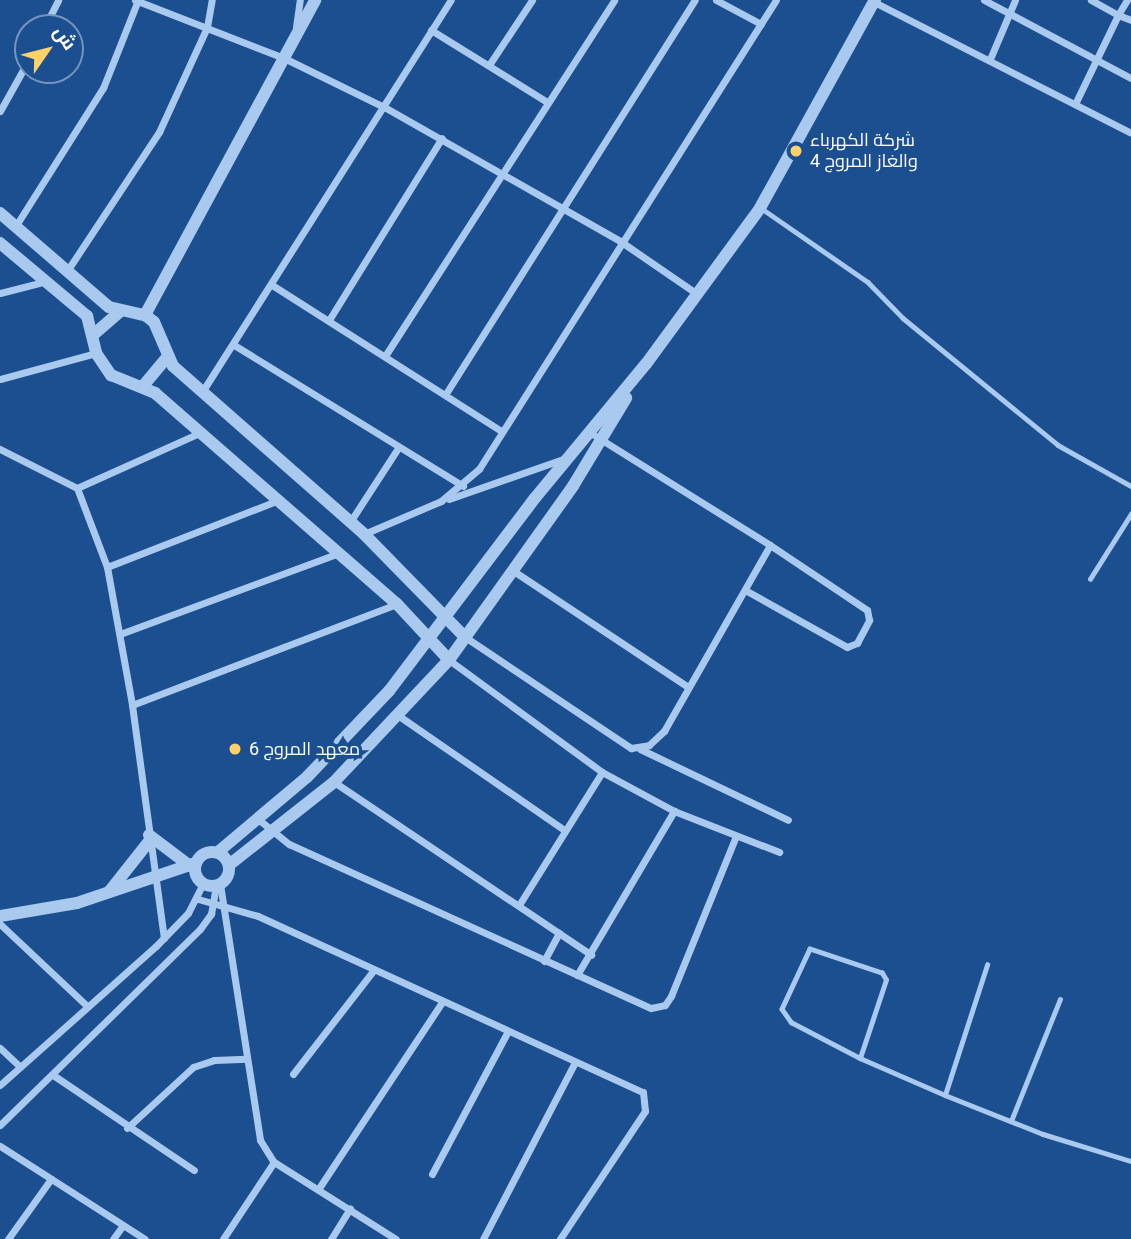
<!DOCTYPE html>
<meta charset="utf-8">
<style>
body{margin:0}
#map{position:relative;width:1131px;height:1239px;overflow:hidden;background:#1b4f8f;font-family:Roboto,Cairo,sans-serif}
div>[style]{position:absolute}
[style*='--x']{left:calc(var(--x)*1px);top:calc(var(--y)*1px);width:calc(var(--w)*1px);rotate:calc(var(--a)*1deg)}
.service>*{height:4.5px;margin:-2.25px;padding:0 2.25px;transform-origin:2.25px;border-radius:2.25px;background:#a9c9ee}
.minor>*{height:7px;margin:-3.5px;padding:0 3.5px;transform-origin:3.5px;border-radius:3.5px;background:#a9c9ee}
.tertiary>*{height:12px;margin:-6px;padding:0 6px;transform-origin:6px;border-radius:6px;background:#a9c9ee}
.tertiary>.ring{margin:-6px;padding:0;box-sizing:content-box;background:none;border:12px solid #a9c9ee;border-radius:50%}
.dots>*{width:19px;height:19px;translate:-50% -50%;box-sizing:border-box;border:4px solid #1b4f8f;border-radius:50%}
span{translate:-50% -50%;white-space:nowrap;text-align:center;line-height:1.15;-webkit-text-stroke:7px #1b4f8f;paint-order:stroke}
.poi-label{font-size:18px;color:#fff}
.left{translate:0 -50%;text-align:left}
.north{position:absolute;left:14px;top:14px;width:70px;height:70px;box-sizing:border-box;background:#1b4f8f;border:2px solid #7695bc;border-radius:50%;rotate:55deg;font-size:19px;font-weight:700;line-height:28px;text-align:center;color:#fff}
.north::after{content:'';display:block;margin:auto;width:24px;height:32px;background:#ffd166;clip-path:polygon(50% 0,100% 100%,50% 72%,0 100%)}
</style>
<div id="map">
<div class="service">
<div style="--x:761;--y:208;--w:130;--a:34.7"></div>
<div style="--x:868;--y:282;--w:50;--a:45.8"></div>
<div style="--x:903;--y:318;--w:200;--a:39.3"></div>
<div style="--x:1058;--y:445;--w:84;--a:29.3"></div>
<div style="--x:1090;--y:579;--w:77;--a:-57.8"></div>
<div style="--x:860;--y:1058;--w:82;--a:-71.6"></div>
<div style="--x:886;--y:980;--w:8;--a:-120"></div>
<div style="--x:882;--y:973;--w:76;--a:-161.6"></div>
<div style="--x:810;--y:949;--w:66;--a:115"></div>
<div style="--x:782;--y:1009;--w:16;--a:55"></div>
<div style="--x:791;--y:1022;--w:78;--a:27.6"></div>
<div style="--x:860;--y:1058;--w:93;--a:23.5"></div>
<div style="--x:945;--y:1095;--w:105;--a:21.7"></div>
<div style="--x:1043;--y:1134;--w:92;--a:17.1"></div>
<div style="--x:945;--y:1095;--w:137;--a:-72.1"></div>
<div style="--x:1011;--y:1121;--w:131;--a:-68.1"></div>
</div>
<div class="minor">
<div style="--x:135;--y:0;--w:162;--a:21.3"></div>
<div style="--x:286;--y:59;--w:111;--a:26.1"></div>
<div style="--x:386;--y:108;--w:269;--a:29.6"></div>
<div style="--x:620;--y:241;--w:93;--a:34.5"></div>
<div style="--x:716;--y:0;--w:51;--a:28.1"></div>
<div style="--x:984;--y:0;--w:166;--a:28"></div>
<div style="--x:1127;--y:0;--w:17;--a:121"></div>
<div style="--x:1118;--y:15;--w:14;--a:21"></div>
<div style="--x:874;--y:2;--w:288;--a:27"></div>
<div style="--x:296;--y:27;--w:27;--a:-82"></div>
<div style="--x:44;--y:28;--w:31;--a:-63"></div>
<div style="--x:431;--y:30;--w:137;--a:31.8"></div>
<div style="--x:990;--y:59;--w:64;--a:-67"></div>
<div style="--x:489;--y:65;--w:78;--a:-56.5"></div>
<div style="--x:1075;--y:104;--w:99;--a:-64.2"></div>
<div style="--x:1118;--y:15;--w:31;--a:-151"></div>
<div style="--x:0;--y:111;--w:57;--a:-60.8"></div>
<div style="--x:15;--y:227;--w:165;--a:-57.7"></div>
<div style="--x:103;--y:88;--w:95;--a:-68.3"></div>
<div style="--x:67;--y:271;--w:167;--a:-56.5"></div>
<div style="--x:159;--y:132;--w:115;--a:-65.4"></div>
<div style="--x:207;--y:27;--w:27;--a:-80"></div>
<div style="--x:272;--y:285;--w:272;--a:32.5"></div>
<div style="--x:0;--y:293;--w:44;--a:-14.3"></div>
<div style="--x:329;--y:320;--w:214;--a:-58.2"></div>
<div style="--x:234;--y:345;--w:269;--a:31.6"></div>
<div style="--x:385;--y:356;--w:423;--a:-57.2"></div>
<div style="--x:0;--y:379;--w:99;--a:-15.2"></div>
<div style="--x:202;--y:392;--w:464;--a:-57.6"></div>
<div style="--x:445;--y:395;--w:467;--a:-57.7"></div>
<div style="--x:0;--y:449;--w:86;--a:26.9"></div>
<div style="--x:77;--y:488;--w:85;--a:69.2"></div>
<div style="--x:107;--y:567;--w:140;--a:79.7"></div>
<div style="--x:132;--y:705;--w:235;--a:82.2"></div>
<div style="--x:77;--y:488;--w:132;--a:-24.2"></div>
<div style="--x:449;--y:499;--w:124;--a:-19.3"></div>
<div style="--x:350;--y:522;--w:88;--a:-57"></div>
<div style="--x:364;--y:534;--w:84;--a:-23.2"></div>
<div style="--x:441;--y:501;--w:50;--a:-40.1"></div>
<div style="--x:479;--y:469;--w:555;--a:-57.66"></div>
<div style="--x:107;--y:567;--w:181;--a:-21.3"></div>
<div style="--x:512;--y:570;--w:211;--a:33.6"></div>
<div style="--x:745;--y:590;--w:117;--a:29.2"></div>
<div style="--x:847;--y:647;--w:11;--a:-22"></div>
<div style="--x:857;--y:643;--w:26;--a:-62"></div>
<div style="--x:869;--y:620;--w:10;--a:-101"></div>
<div style="--x:867;--y:610;--w:117;--a:-146.2"></div>
<div style="--x:120;--y:634;--w:230;--a:-20.3"></div>
<div style="--x:465;--y:637;--w:200;--a:33.8"></div>
<div style="--x:631;--y:748;--w:18;--a:-9"></div>
<div style="--x:649;--y:745;--w:21;--a:-43"></div>
<div style="--x:664;--y:731;--w:214;--a:-60.3"></div>
<div style="--x:770;--y:545;--w:213;--a:-148"></div>
<div style="--x:449;--y:660;--w:190;--a:36.2"></div>
<div style="--x:602;--y:772;--w:82;--a:28.4"></div>
<div style="--x:674;--y:811;--w:113;--a:21.3"></div>
<div style="--x:132;--y:705;--w:284;--a:-20.9"></div>
<div style="--x:399;--y:716;--w:201;--a:34.6"></div>
<div style="--x:640;--y:749;--w:164;--a:25.6"></div>
<div style="--x:334;--y:782;--w:310;--a:33.9"></div>
<div style="--x:258;--y:819;--w:40;--a:39"></div>
<div style="--x:289;--y:844;--w:397;--a:24.4"></div>
<div style="--x:651;--y:1008;--w:14;--a:-12"></div>
<div style="--x:665;--y:1005;--w:11;--a:-56"></div>
<div style="--x:671;--y:996;--w:170;--a:-67.9"></div>
<div style="--x:220;--y:884;--w:259;--a:81.1"></div>
<div style="--x:260;--y:1140;--w:26;--a:58"></div>
<div style="--x:274;--y:1162;--w:144;--a:32.3"></div>
<div style="--x:198;--y:899;--w:62;--a:15.8"></div>
<div style="--x:258;--y:916;--w:423;--a:24.6"></div>
<div style="--x:643;--y:1092;--w:19;--a:84"></div>
<div style="--x:645;--y:1111;--w:154;--a:123.6"></div>
<div style="--x:519;--y:905;--w:157;--a:-58"></div>
<div style="--x:0;--y:924;--w:120;--a:43.3"></div>
<div style="--x:544;--y:961;--w:32;--a:-62"></div>
<div style="--x:577;--y:975;--w:191;--a:-59.4"></div>
<div style="--x:0;--y:1048;--w:26;--a:43"></div>
<div style="--x:293;--y:1074;--w:130;--a:-52.2"></div>
<div style="--x:53;--y:1075;--w:170;--a:34"></div>
<div style="--x:0;--y:1085;--w:209;--a:-41.7"></div>
<div style="--x:156;--y:946;--w:46;--a:-45.9"></div>
<div style="--x:188;--y:913;--w:34;--a:-63"></div>
<div style="--x:0;--y:1125;--w:280;--a:-44.4"></div>
<div style="--x:200;--y:929;--w:19;--a:-54"></div>
<div style="--x:211;--y:914;--w:28;--a:-80"></div>
<div style="--x:127;--y:1128;--w:90;--a:-42.7"></div>
<div style="--x:193;--y:1067;--w:22;--a:-18"></div>
<div style="--x:214;--y:1060;--w:33;--a:-2"></div>
<div style="--x:0;--y:1146;--w:172;--a:32.7"></div>
<div style="--x:432;--y:1174;--w:162;--a:-62"></div>
<div style="--x:319;--y:1188;--w:223;--a:-56.5"></div>
<div style="--x:8;--y:1239;--w:74;--a:-54.4"></div>
<div style="--x:113;--y:1239;--w:17;--a:-54"></div>
<div style="--x:223;--y:1239;--w:92;--a:-56.5"></div>
<div style="--x:331;--y:1239;--w:36;--a:-58"></div>
<div style="--x:483;--y:1239;--w:199;--a:-62.5"></div>
</div>
<div class="tertiary">
<div style="--x:0;--y:213;--w:144;--a:40.8"></div>
<div style="--x:109;--y:307;--w:37;--a:13"></div>
<div style="--x:145;--y:315;--w:11;--a:38"></div>
<div style="--x:154;--y:322;--w:48;--a:66.6"></div>
<div style="--x:173;--y:366;--w:254;--a:41.3"></div>
<div style="--x:364;--y:534;--w:144;--a:45.6"></div>
<div style="--x:0;--y:243;--w:114;--a:40"></div>
<div style="--x:87;--y:316;--w:38;--a:76"></div>
<div style="--x:96;--y:353;--w:27;--a:56"></div>
<div style="--x:111;--y:375;--w:48;--a:22.2"></div>
<div style="--x:155;--y:393;--w:321;--a:41.1"></div>
<div style="--x:397;--y:604;--w:76;--a:47.1"></div>
<div style="--x:145;--y:315;--w:358;--a:-61.6"></div>
<div style="--x:93;--y:335;--w:37;--a:-41"></div>
<div style="--x:143;--y:386;--w:39;--a:-50"></div>
<div style="--x:149;--y:835;--w:51;--a:37.1"></div>
<div class="ring" style="left:195px;top:852px;width:22px;height:22px"></div>
<div style="--x:218;--y:852;--w:116;--a:-40.1"></div>
<div style="--x:307;--y:777;--w:119;--a:-46.4"></div>
<div style="--x:389;--y:691;--w:242;--a:-52.9"></div>
<div style="--x:535;--y:498;--w:174;--a:-50.4"></div>
<div style="--x:646;--y:364;--w:193;--a:-53.8"></div>
<div style="--x:760;--y:208;--w:238;--a:-61.1"></div>
<div style="--x:229;--y:865;--w:134;--a:-38.3"></div>
<div style="--x:334;--y:782;--w:168;--a:-46.7"></div>
<div style="--x:449;--y:660;--w:214;--a:-54.5"></div>
<div style="--x:573;--y:486;--w:103;--a:-58.9"></div>
<div style="--x:109;--y:892;--w:66;--a:-51.7"></div>
<div style="--x:0;--y:916;--w:78;--a:-9.6"></div>
<div style="--x:77;--y:903;--w:126;--a:-18.6"></div>
</div>
<div class="dots">
<div style="left:796px;top:151px;background:#ffd166"></div>
<div style="left:235px;top:749px;background:#ffd166"></div>
</div>
<div class="poi-label">
<span class="left" style="left:810px;top:151px">شركة الكهرباء<br>والغاز المروج 4</span>
<span class="left" style="left:249px;top:749px">معهد المروج 6</span>
</div>
<div class="north">ش</div>
</div>
